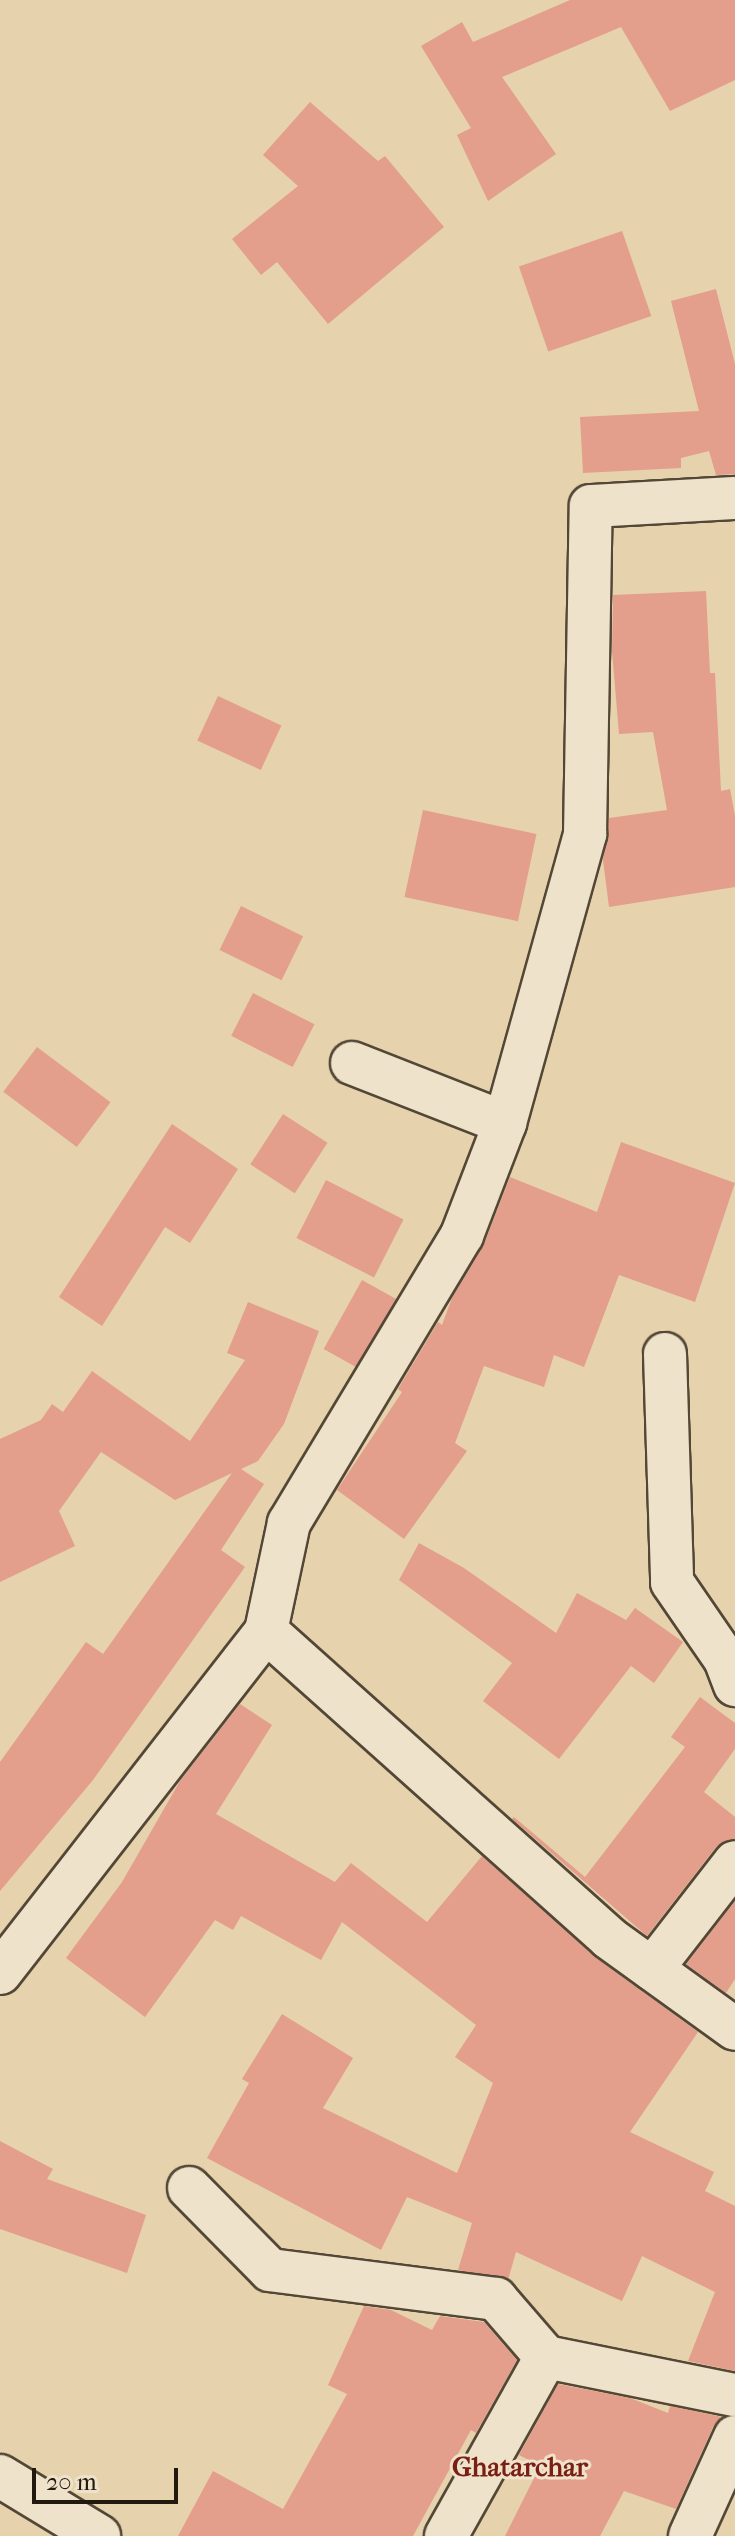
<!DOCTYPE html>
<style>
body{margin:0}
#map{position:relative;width:735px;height:2536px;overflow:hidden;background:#e6d2ad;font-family:"IM FELL French Canon",serif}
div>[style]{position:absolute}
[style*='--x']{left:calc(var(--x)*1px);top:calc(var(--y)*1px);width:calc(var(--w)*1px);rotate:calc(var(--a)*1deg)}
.building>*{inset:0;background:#e39e8c;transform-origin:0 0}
.roads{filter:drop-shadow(2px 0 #534736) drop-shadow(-2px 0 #534736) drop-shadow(0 2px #534736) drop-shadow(0 -2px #534736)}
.street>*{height:42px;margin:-21px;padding:0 21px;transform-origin:21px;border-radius:21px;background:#efe2ca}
span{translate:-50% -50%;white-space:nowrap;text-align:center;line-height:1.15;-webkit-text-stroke:6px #efe2ca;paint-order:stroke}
.quarter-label{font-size:28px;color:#7a1f14;font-weight:700}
.scale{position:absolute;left:32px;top:2468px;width:146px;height:36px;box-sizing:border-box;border:4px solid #22190e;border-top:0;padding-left:10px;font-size:24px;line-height:28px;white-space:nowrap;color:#22190e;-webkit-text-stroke:6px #efe2ca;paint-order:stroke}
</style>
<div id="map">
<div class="building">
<div style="clip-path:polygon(570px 0,735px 0,735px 80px,670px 111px,621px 27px,502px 77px,556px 154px,488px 201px,457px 135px,471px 128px,421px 46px,462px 22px,473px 42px)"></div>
<div style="clip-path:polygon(310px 102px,378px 161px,385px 156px,444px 227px,328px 324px,277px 262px,261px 275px,232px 239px,298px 186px,263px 155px)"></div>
<div style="left:622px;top:231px;width:90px;height:109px;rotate:71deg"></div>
<div style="clip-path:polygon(716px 289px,735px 364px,735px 474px,716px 475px,709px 451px,681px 458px,681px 468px,583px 473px,580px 417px,699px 411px,671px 301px)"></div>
<div style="clip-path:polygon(706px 591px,710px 673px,715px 673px,721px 791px,730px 789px,735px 816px,735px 887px,609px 907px,603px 860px,609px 818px,667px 810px,653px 732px,619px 734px,612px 651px,613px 595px)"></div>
<div style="left:218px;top:696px;width:70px;height:49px;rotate:25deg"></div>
<div style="left:423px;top:810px;width:116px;height:89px;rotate:12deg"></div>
<div style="left:241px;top:906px;width:69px;height:49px;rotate:26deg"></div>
<div style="left:253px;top:993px;width:69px;height:48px;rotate:27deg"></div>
<div style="left:37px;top:1047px;width:92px;height:56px;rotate:37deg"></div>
<div style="left:283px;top:1114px;width:53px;height:60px;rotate:33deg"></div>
<div style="clip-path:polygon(172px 1124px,238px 1169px,190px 1243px,165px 1227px,102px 1326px,59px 1297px)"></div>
<div style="clip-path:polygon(621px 1142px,735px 1183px,695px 1302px,619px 1275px,584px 1367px,554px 1355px,544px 1387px,484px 1366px,455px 1443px,467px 1451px,404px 1539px,337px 1490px,402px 1392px,398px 1389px,438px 1322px,442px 1325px,452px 1298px,484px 1244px,510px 1177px,597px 1212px)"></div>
<div style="left:326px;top:1180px;width:87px;height:65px;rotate:27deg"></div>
<div style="left:362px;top:1280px;width:39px;height:79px;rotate:29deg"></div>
<div style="clip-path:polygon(248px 1302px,319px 1331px,284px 1424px,258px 1461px,241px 1469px,264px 1484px,221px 1550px,245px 1567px,93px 1780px,0 1891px,0 1762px,86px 1642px,103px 1654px,232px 1473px,175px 1500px,101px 1452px,59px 1511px,75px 1546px,0 1582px,0 1439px,41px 1420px,52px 1404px,63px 1412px,92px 1371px,190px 1441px,245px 1360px,227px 1353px)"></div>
<div style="clip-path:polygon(419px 1543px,464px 1568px,556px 1633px,577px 1593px,626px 1620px,635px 1608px,683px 1642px,654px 1683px,631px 1666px,559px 1759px,483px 1701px,512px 1663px,399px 1580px)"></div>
<div style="clip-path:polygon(700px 1697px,735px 1723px,735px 1749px,704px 1792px,735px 1817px,735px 1839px,716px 1847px,647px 1936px,512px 1819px,514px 1817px,585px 1877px,685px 1747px,671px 1737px)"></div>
<div style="clip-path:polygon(240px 1704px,272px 1725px,216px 1814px,335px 1882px,351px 1863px,427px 1922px,482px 1856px,595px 1957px,698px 2032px,630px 2132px,714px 2172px,705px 2191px,735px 2206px,735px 2371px,688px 2361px,715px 2292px,642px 2256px,622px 2301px,516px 2252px,508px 2280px,458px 2270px,472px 2223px,407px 2197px,381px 2250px,207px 2158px,249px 2083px,242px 2079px,282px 2014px,353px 2058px,323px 2108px,457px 2173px,493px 2083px,455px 2057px,476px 2025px,342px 1922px,321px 1960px,241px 1916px,233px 1930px,215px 1920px,145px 2017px,66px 1958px,122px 1882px,180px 1781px)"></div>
<div style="clip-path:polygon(735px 1901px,735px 1979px,726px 1993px,686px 1964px)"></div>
<div style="clip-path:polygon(0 2141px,53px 2169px,47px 2179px,146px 2215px,127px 2273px,0 2229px)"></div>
<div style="clip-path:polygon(364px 2306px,391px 2310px,432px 2330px,440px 2316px,484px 2322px,517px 2360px,476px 2433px,471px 2430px,413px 2536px,178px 2536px,213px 2471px,283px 2509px,347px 2394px,328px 2385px)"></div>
<div style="clip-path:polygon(558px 2384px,630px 2398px,668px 2413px,670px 2406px,722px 2417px,713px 2427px,676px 2509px,624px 2491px,600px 2536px,505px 2536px,540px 2466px,519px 2455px)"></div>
</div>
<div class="roads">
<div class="street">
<div style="--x:352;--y:1063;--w:164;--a:21.4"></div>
<div style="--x:665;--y:1354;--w:228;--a:88.2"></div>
<div style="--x:672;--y:1582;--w:93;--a:55.5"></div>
<div style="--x:725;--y:1659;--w:28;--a:69"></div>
<div style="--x:266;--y:1631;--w:460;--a:41.8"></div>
<div style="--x:609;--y:1938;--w:155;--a:35.8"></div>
<div style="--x:652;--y:1969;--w:135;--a:-52.2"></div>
<div style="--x:0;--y:1973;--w:433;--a:-52.1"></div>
<div style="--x:266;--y:1631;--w:110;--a:-78"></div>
<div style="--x:289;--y:1523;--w:336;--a:-59"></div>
<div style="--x:462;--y:1235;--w:120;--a:-69"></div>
<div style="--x:505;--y:1123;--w:300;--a:-74.5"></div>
<div style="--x:585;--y:834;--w:328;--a:-89"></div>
<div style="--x:591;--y:506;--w:144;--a:-3.2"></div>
<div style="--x:189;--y:2188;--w:115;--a:45.4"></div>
<div style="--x:270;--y:2270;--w:228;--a:7.3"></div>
<div style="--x:496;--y:2299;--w:77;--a:49.2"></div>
<div style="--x:546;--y:2357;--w:193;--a:11.4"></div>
<div style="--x:0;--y:2476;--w:116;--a:31.2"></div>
<div style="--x:446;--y:2536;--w:205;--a:-60.8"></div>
<div style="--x:690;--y:2536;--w:109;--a:-65.6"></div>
</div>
</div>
<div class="quarter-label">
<span style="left:520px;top:2467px">Ghatarchar</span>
</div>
<div class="scale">20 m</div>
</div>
